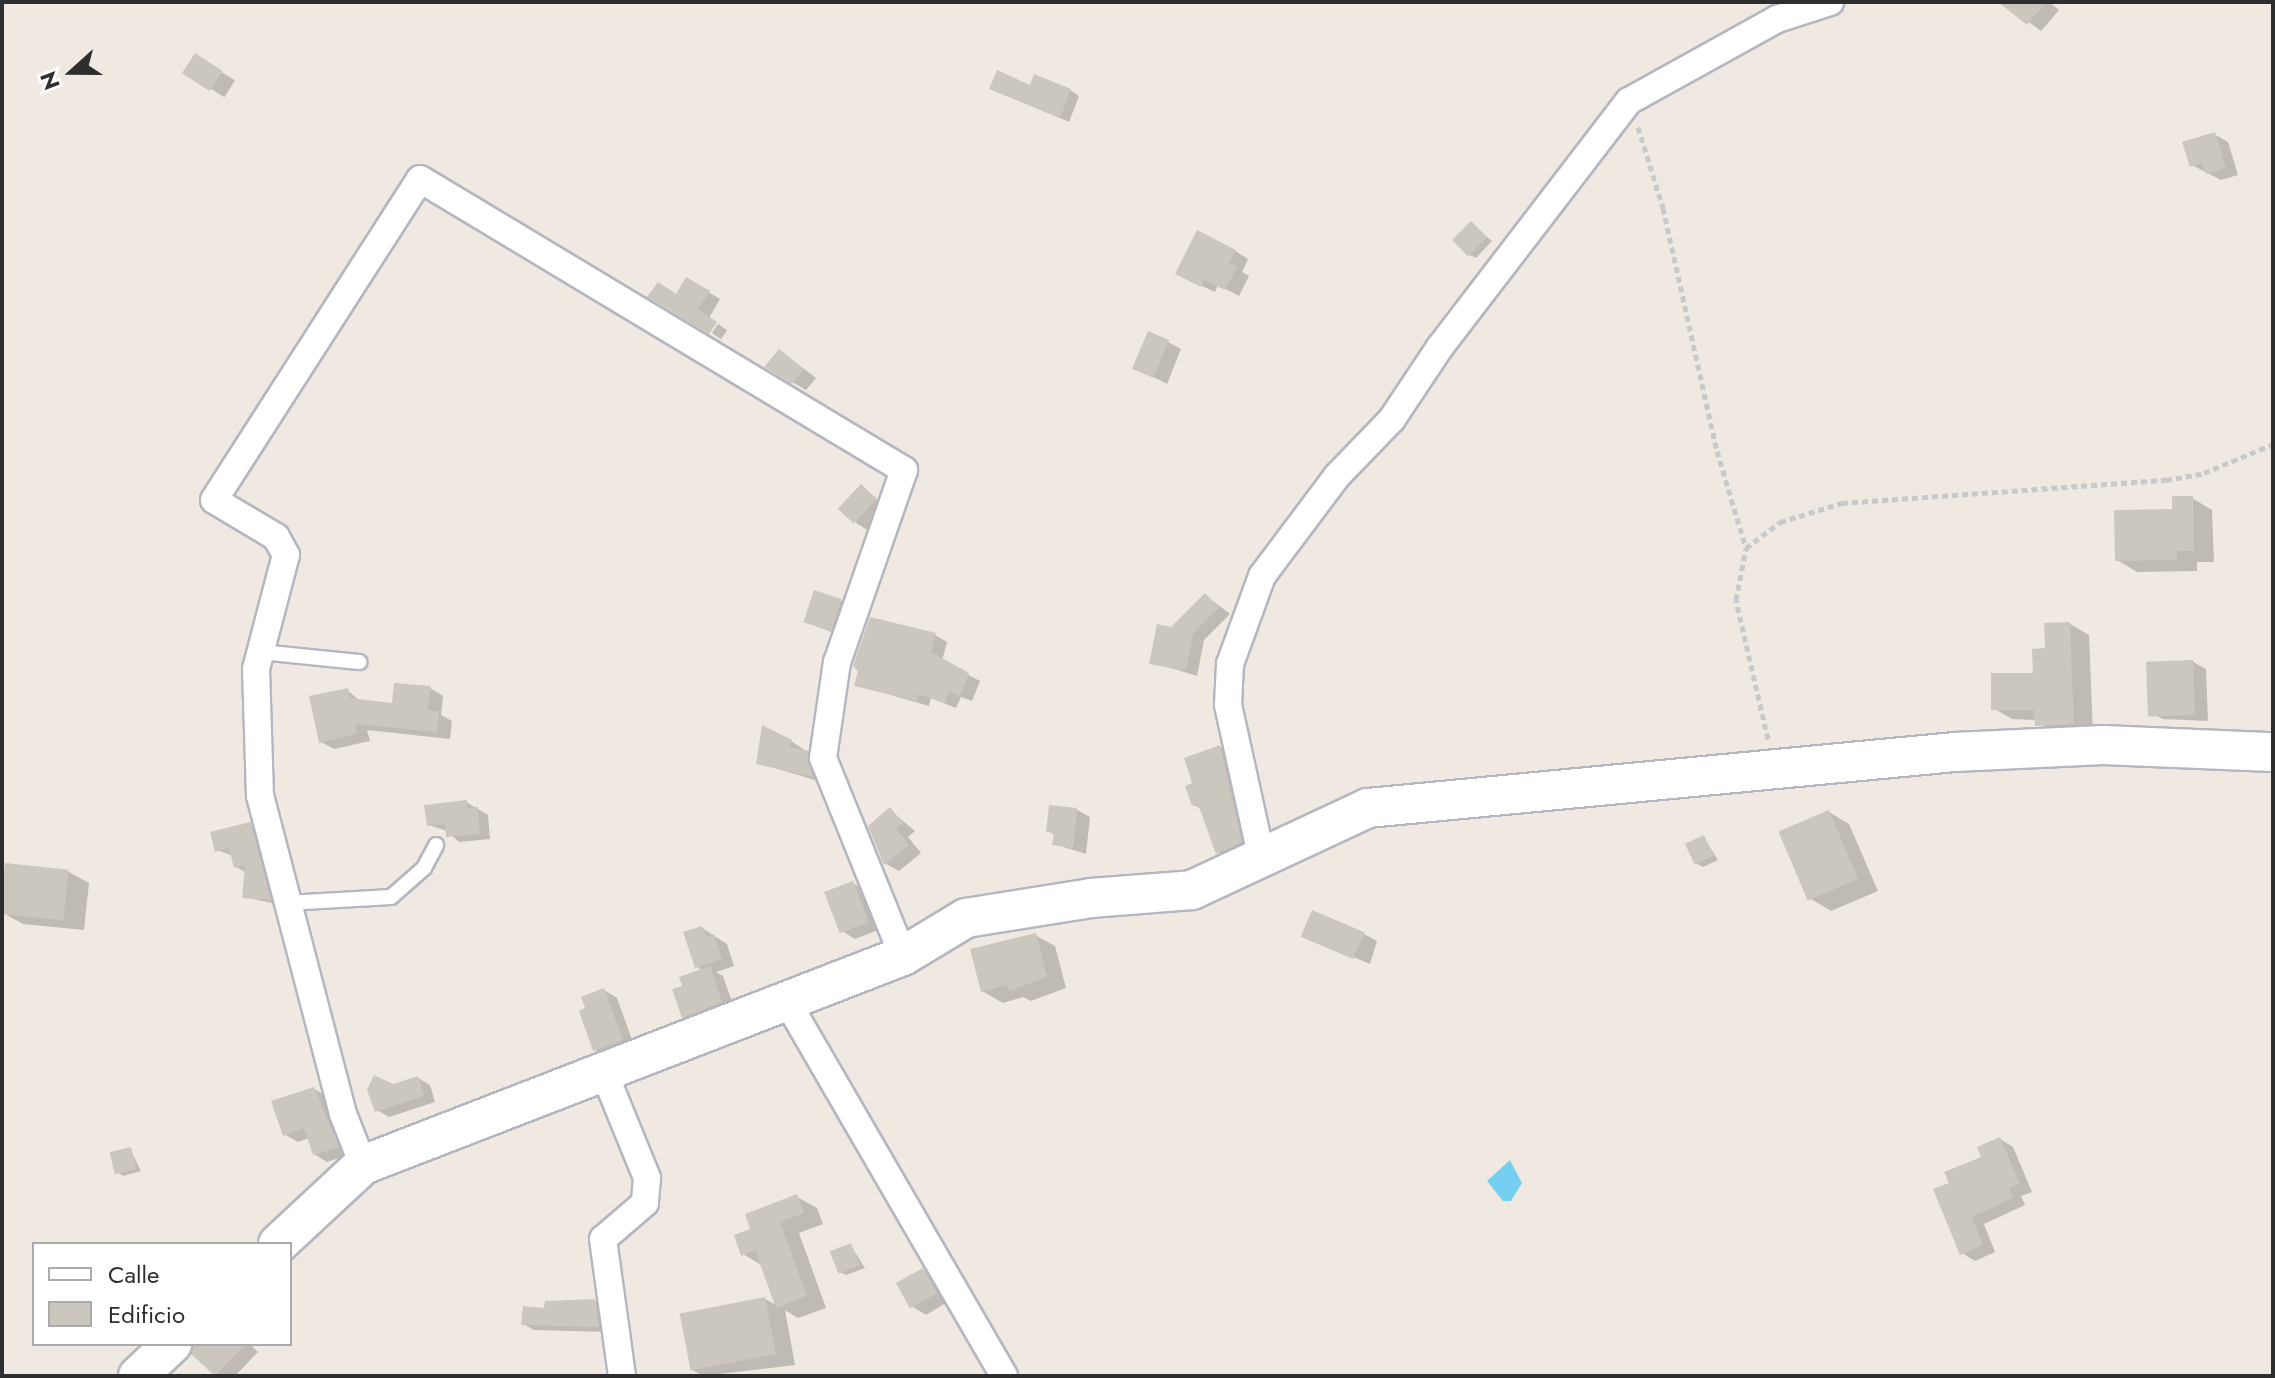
<!DOCTYPE html>
<style>
body{margin:0}
#map{position:relative;width:2275px;height:1378px;overflow:hidden;background:#efe9e1;font-family:Jost,sans-serif}
div>[style]{position:absolute}
[style*='--x']{left:calc(var(--x)*1px);top:calc(var(--y)*1px);width:calc(var(--w)*1px);rotate:calc(var(--a)*1deg)}
.water>*{inset:0;background:#75cff0}
.shadow>*{inset:0;background:#0003;transform-origin:0 0}
.building>*{inset:0;background:#cbc7bf;transform-origin:0 0}
.path>*{height:5px;margin-top:-2.5px;transform-origin:0;background:repeating-linear-gradient(90deg,#c9c9c9 0 6px,transparent 0 10px)}
.roads{filter:drop-shadow(2px 0 #b4b7c1) drop-shadow(-2px 0 #b4b7c1) drop-shadow(0 2px #b4b7c1) drop-shadow(0 -2px #b4b7c1)}
.lane>*{height:14px;margin:-7px;padding:0 7px;transform-origin:7px;border-radius:7px;background:#fff}
.street>*{height:26px;margin:-13px;padding:0 13px;transform-origin:13px;border-radius:13px;background:#fff}
.secondary>*{height:38px;margin:-19px;padding:0 19px;transform-origin:19px;border-radius:19px;background:#fff}
span{translate:-50% -50%;white-space:nowrap;text-align:center;line-height:1.15;-webkit-text-stroke:8px #fff;paint-order:stroke}
.frame{position:absolute;inset:0;border:4px solid #2e2e2e;pointer-events:none}
.legend{position:absolute;left:32px;top:1242px;width:260px;height:104px;box-sizing:border-box;background:#fff;border:2px solid #ababab;margin:0;padding:10px 14px;list-style:none;font-size:24px;color:#2e2e2e}
.legend li{display:flex;align-items:center;gap:16px;height:40px}
.legend b{width:40px;border:2px solid #ababab}
.north{position:absolute;left:32px;top:32px;width:80px;height:80px;-webkit-text-stroke:6px #fff;paint-order:stroke;rotate:249deg;font-size:22px;font-weight:700;line-height:32px;text-align:center;color:#2e2e2e}
.north::after{content:'';display:block;margin:auto;width:28px;height:36px;background:#2e2e2e;clip-path:polygon(50% 0,100% 100%,50% 72%,0 100%)}
</style>
<div id="map">
<div class="water">
<div style="clip-path:polygon(1510px 1160px,1522px 1183px,1511px 1201px,1503px 1201px,1487px 1181px)"></div>
</div>
<div class="shadow">
<div style="clip-path:polygon(2002px 2px,2049px 2px,2059px 10px,2041px 31px)"></div>
<div style="left:196px;top:56px;width:46px;height:20px;rotate:32deg"></div>
<div style="clip-path:polygon(1070px 90px,1079px 96px,1069px 122px,1001px 93px)"></div>
<div style="clip-path:polygon(2214px 134px,2228px 142px,2238px 175px,2221px 180px,2192px 165px)"></div>
<div style="clip-path:polygon(1471px 224px,1492px 241px,1476px 258px,1470px 255px)"></div>
<div style="clip-path:polygon(1235px 251px,1248px 259px,1242px 272px,1249px 276px,1239px 296px,1218px 285px,1215px 292px,1191px 281px)"></div>
<div style="clip-path:polygon(686px 279px,720px 299px,709px 318px,677px 295px)"></div>
<div style="left:718px;top:324px;width:11px;height:11px;rotate:34deg"></div>
<div style="clip-path:polygon(1168px 342px,1181px 349px,1167px 384px,1136px 368px)"></div>
<div style="clip-path:polygon(780px 351px,816px 378px,806px 390px,767px 367px)"></div>
<div style="clip-path:polygon(862px 486px,888px 511px,869px 531px,856px 523px)"></div>
<div style="clip-path:polygon(2192px 498px,2212px 510px,2214px 562px,2197px 562px,2197px 571px,2137px 572px,2117px 560px)"></div>
<div style="clip-path:polygon(1205px 595px,1230px 614px,1204px 640px,1197px 676px,1152px 662px,1172px 629px)"></div>
<div style="clip-path:polygon(841px 601px,854px 608px,844px 637px,806px 622px)"></div>
<div style="clip-path:polygon(2070px 624px,2089px 635px,2093px 734px,2056px 736px,2037px 720px,2012px 719px,1993px 708px,2035px 675px)"></div>
<div style="clip-path:polygon(935px 635px,947px 642px,942px 661px,980px 681px,972px 701px,961px 697px,956px 708px,931px 698px,929px 706px,856px 685px)"></div>
<div style="clip-path:polygon(2193px 662px,2206px 669px,2208px 721px,2163px 719px,2149px 712px)"></div>
<div style="clip-path:polygon(430px 688px,443px 696px,441px 715px,452px 721px,450px 739px,367px 730px,370px 741px,334px 749px,321px 742px,347px 690px,361px 702px,394px 705px)"></div>
<div style="clip-path:polygon(791px 741px,821px 761px,825px 783px,758px 763px)"></div>
<div style="clip-path:polygon(1220px 747px,1233px 755px,1254px 850px,1231px 860px,1218px 852px,1203px 810px,1194px 805px,1195px 784px)"></div>
<div style="clip-path:polygon(466px 802px,488px 815px,490px 839px,459px 842px,447px 831px,429px 825px)"></div>
<div style="clip-path:polygon(890px 810px,915px 831px,908px 837px,921px 853px,899px 871px,886px 864px,870px 826px)"></div>
<div style="clip-path:polygon(1077px 810px,1090px 817px,1086px 854px,1054px 844px,1055px 835px,1048px 831px)"></div>
<div style="clip-path:polygon(1829px 812px,1849px 824px,1878px 891px,1831px 911px,1811px 899px)"></div>
<div style="clip-path:polygon(249px 824px,261px 831px,281px 905px,244px 897px,247px 873px,236px 867px,233px 856px,217px 850px)"></div>
<div style="clip-path:polygon(1704px 838px,1718px 860px,1703px 867px,1697px 864px)"></div>
<div style="clip-path:polygon(69px 872px,89px 883px,84px 930px,23px 924px,3px 913px)"></div>
<div style="clip-path:polygon(853px 883px,866px 891px,881px 929px,855px 939px,842px 931px)"></div>
<div style="clip-path:polygon(702px 928px,727px 944px,734px 966px,716px 972px,723px 976px,735px 1010px,696px 1024px,683px 1017px,684px 987px,703px 971px,697px 967px)"></div>
<div style="clip-path:polygon(1364px 934px,1377px 941px,1370px 964px,1306px 937px)"></div>
<div style="clip-path:polygon(1035px 935px,1055px 946px,1066px 988px,1031px 1001px,1023px 997px,1003px 1003px,982px 991px)"></div>
<div style="clip-path:polygon(604px 990px,617px 998px,635px 1048px,608px 1058px,595px 1050px)"></div>
<div style="clip-path:polygon(418px 1078px,430px 1085px,435px 1102px,389px 1117px,377px 1110px,393px 1086px)"></div>
<div style="clip-path:polygon(314px 1089px,327px 1096px,351px 1154px,327px 1162px,314px 1154px,309px 1138px,298px 1142px,284px 1134px)"></div>
<div style="clip-path:polygon(2000px 1139px,2013px 1147px,2032px 1192px,2021px 1196px,2025px 1205px,1984px 1224px,1995px 1252px,1975px 1261px,1962px 1253px,1951px 1184px)"></div>
<div style="clip-path:polygon(130px 1149px,141px 1171px,123px 1176px,117px 1172px)"></div>
<div style="clip-path:polygon(797px 1197px,817px 1208px,823px 1224px,799px 1233px,826px 1308px,798px 1318px,785px 1310px,795px 1365px,703px 1376px,691px 1369px,765px 1299px,778px 1306px,763px 1266px,743px 1254px,753px 1230px)"></div>
<div style="clip-path:polygon(851px 1246px,865px 1268px,846px 1275px,840px 1272px)"></div>
<div style="clip-path:polygon(923px 1270px,936px 1278px,949px 1301px,926px 1315px,913px 1307px)"></div>
<div style="clip-path:polygon(595px 1301px,606px 1307px,609px 1332px,534px 1330px,523px 1324px,546px 1311px)"></div>
<div style="clip-path:polygon(214px 1344px,250px 1344px,258px 1352px,235px 1376px,218px 1376px)"></div>
</div>
<div class="building">
<div style="clip-path:polygon(1998px 2px,2046px 2px,2027px 25px)"></div>
<div style="left:195px;top:53px;width:33px;height:24px;rotate:33deg"></div>
<div style="clip-path:polygon(997px 70px,1030px 85px,1034px 74px,1071px 89px,1060px 118px,989px 89px)"></div>
<div style="clip-path:polygon(2215px 132px,2226px 168px,2206px 174px,2202px 163px,2190px 167px,2182px 142px)"></div>
<div style="left:1471px;top:221px;width:23px;height:27px;rotate:45deg"></div>
<div style="clip-path:polygon(1197px 230px,1236px 250px,1229px 263px,1237px 267px,1225px 290px,1204px 280px,1201px 287px,1175px 274px)"></div>
<div style="clip-path:polygon(686px 277px,710px 291px,698px 309px,717px 322px,709px 334px,647px 297px,658px 282px,676px 294px)"></div>
<div style="left:1148px;top:331px;width:23px;height:41px;rotate:23deg"></div>
<div style="clip-path:polygon(779px 349px,804px 369px,792px 384px,764px 367px)"></div>
<div style="left:861px;top:484px;width:22px;height:34px;rotate:43deg"></div>
<div style="clip-path:polygon(2172px 496px,2193px 496px,2194px 551px,2177px 551px,2177px 560px,2115px 561px,2114px 510px,2172px 509px)"></div>
<div style="left:814px;top:590px;width:29px;height:34px;rotate:18deg"></div>
<div style="clip-path:polygon(1205px 593px,1219px 607px,1193px 634px,1186px 671px,1149px 664px,1157px 624px,1171px 627px)"></div>
<div style="clip-path:polygon(870px 617px,936px 633px,931px 652px,969px 673px,960px 696px,949px 692px,945px 703px,919px 694px,917px 701px,854px 686px,858px 671px,853px 666px)"></div>
<div style="clip-path:polygon(2070px 622px,2074px 724px,2035px 726px,2034px 710px,1991px 710px,1991px 673px,2033px 673px,2032px 649px,2045px 648px,2044px 623px)"></div>
<div style="left:2193px;top:660px;width:55px;height:47px;rotate:88deg"></div>
<div style="clip-path:polygon(394px 683px,431px 686px,428px 710px,439px 711px,437px 732px,355px 724px,357px 734px,319px 743px,309px 696px,348px 688px,350px 698px,392px 703px)"></div>
<div style="clip-path:polygon(762px 725px,792px 740px,789px 747px,808px 751px,813px 777px,756px 764px)"></div>
<div style="clip-path:polygon(1220px 745px,1242px 842px,1216px 854px,1198px 804px,1192px 806px,1185px 786px,1192px 783px,1184px 758px)"></div>
<div style="clip-path:polygon(467px 800px,467px 808px,478px 807px,480px 834px,446px 837px,445px 824px,427px 826px,424px 805px)"></div>
<div style="clip-path:polygon(1049px 805px,1077px 808px,1073px 848px,1052px 845px,1054px 833px,1046px 832px)"></div>
<div style="clip-path:polygon(890px 807px,903px 823px,896px 829px,909px 845px,884px 865px,868px 826px)"></div>
<div style="left:1829px;top:810px;width:75px;height:55px;rotate:67deg"></div>
<div style="clip-path:polygon(250px 822px,250px 820px,271px 900px,242px 898px,245px 865px,234px 868px,229px 848px,215px 852px,210px 832px)"></div>
<div style="left:1704px;top:835px;width:23px;height:21px;rotate:65deg"></div>
<div style="left:5px;top:863px;width:64px;height:51px;rotate:6deg"></div>
<div style="left:853px;top:881px;width:44px;height:31px;rotate:69deg"></div>
<div style="left:1312px;top:910px;width:57px;height:29px;rotate:23deg"></div>
<div style="clip-path:polygon(702px 926px,706px 937px,714px 934px,722px 959px,695px 968px,683px 932px)"></div>
<div style="clip-path:polygon(1036px 933px,1047px 977px,1009px 991px,1007px 985px,981px 992px,970px 949px)"></div>
<div style="clip-path:polygon(710px 966px,722px 1002px,682px 1018px,672px 989px,682px 986px,679px 977px)"></div>
<div style="clip-path:polygon(604px 988px,623px 1040px,593px 1051px,579px 1011px,585px 1008px,581px 997px)"></div>
<div style="clip-path:polygon(374px 1075px,393px 1084px,418px 1076px,424px 1096px,375px 1112px,367px 1090px)"></div>
<div style="clip-path:polygon(314px 1087px,339px 1147px,313px 1155px,304px 1128px,283px 1136px,271px 1101px)"></div>
<div style="clip-path:polygon(2000px 1137px,2020px 1184px,2009px 1189px,2013px 1198px,1972px 1217px,1983px 1245px,1960px 1255px,1933px 1189px,1949px 1183px,1944px 1172px,1981px 1157px,1977px 1147px)"></div>
<div style="left:131px;top:1147px;width:23px;height:22px;rotate:77deg"></div>
<div style="clip-path:polygon(797px 1194px,804px 1213px,780px 1222px,807px 1296px,776px 1308px,755px 1250px,741px 1256px,734px 1235px,750px 1229px,745px 1214px)"></div>
<div style="left:851px;top:1243px;width:24px;height:23px;rotate:68deg"></div>
<div style="left:923px;top:1268px;width:29px;height:31px;rotate:61deg"></div>
<div style="left:765px;top:1297px;width:58px;height:87px;rotate:79deg"></div>
<div style="clip-path:polygon(595px 1299px,599px 1327px,521px 1325px,523px 1306px,544px 1308px,545px 1301px)"></div>
<div style="clip-path:polygon(193px 1344px,246px 1344px,215px 1376px,191px 1354px)"></div>
</div>
<div class="path">
<div style="--x:1638;--y:127;--w:85;--a:72.8"></div>
<div style="--x:1663;--y:208;--w:249;--a:77.5"></div>
<div style="--x:1717;--y:451;--w:101;--a:73.4"></div>
<div style="--x:1768;--y:739;--w:143;--a:-103"></div>
<div style="--x:1736;--y:600;--w:53;--a:-79.1"></div>
<div style="--x:1746;--y:548;--w:43;--a:-37.4"></div>
<div style="--x:1780;--y:522;--w:65;--a:-17"></div>
<div style="--x:1842;--y:503;--w:325;--a:-4.1"></div>
<div style="--x:2166;--y:480;--w:39;--a:-10"></div>
<div style="--x:2204;--y:473;--w:75;--a:-22.8"></div>
</div>
<div class="roads">
<div class="lane">
<div style="--x:260;--y:652;--w:100;--a:5.8"></div>
<div style="--x:287;--y:903;--w:104;--a:-3.3"></div>
<div style="--x:391;--y:897;--w:44;--a:-41.3"></div>
<div style="--x:424;--y:868;--w:26;--a:-62"></div>
</div>
<div class="street">
<div style="--x:1261;--y:855;--w:154;--a:-102.4"></div>
<div style="--x:1228;--y:705;--w:41;--a:-87.2"></div>
<div style="--x:1230;--y:664;--w:94;--a:-70"></div>
<div style="--x:1262;--y:576;--w:125;--a:-53.1"></div>
<div style="--x:1337;--y:476;--w:79;--a:-46"></div>
<div style="--x:1392;--y:419;--w:87;--a:-56.3"></div>
<div style="--x:1440;--y:347;--w:310;--a:-52.5"></div>
<div style="--x:1629;--y:101;--w:169;--a:-29"></div>
<div style="--x:1777;--y:19;--w:56;--a:-17.8"></div>
<div style="--x:785;--y:998;--w:437;--a:59.9"></div>
<div style="--x:603;--y:1070;--w:117;--a:67.8"></div>
<div style="--x:647;--y:1178;--w:25;--a:95"></div>
<div style="--x:645;--y:1203;--w:55;--a:139.4"></div>
<div style="--x:603;--y:1239;--w:138;--a:82.1"></div>
<div style="--x:363;--y:1165;--w:55;--a:-111.4"></div>
<div style="--x:343;--y:1114;--w:329;--a:-104.6"></div>
<div style="--x:260;--y:796;--w:127;--a:-91.8"></div>
<div style="--x:256;--y:669;--w:118;--a:-75.3"></div>
<div style="--x:286;--y:555;--w:21;--a:-119"></div>
<div style="--x:276;--y:537;--w:72;--a:-149.2"></div>
<div style="--x:214;--y:500;--w:381;--a:-57.3"></div>
<div style="--x:420;--y:179;--w:565;--a:31.02"></div>
<div style="--x:904;--y:470;--w:203;--a:109.2"></div>
<div style="--x:837;--y:662;--w:97;--a:98.3"></div>
<div style="--x:823;--y:758;--w:214;--a:68"></div>
</div>
<div class="secondary">
<div style="--x:278;--y:1244;--w:116;--a:-42.9"></div>
<div style="--x:363;--y:1165;--w:579;--a:-21.16"></div>
<div style="--x:903;--y:956;--w:74;--a:-31.1"></div>
<div style="--x:966;--y:918;--w:127;--a:-9.1"></div>
<div style="--x:1091;--y:898;--w:101;--a:-4.5"></div>
<div style="--x:1192;--y:890;--w:194;--a:-25"></div>
<div style="--x:1368;--y:808;--w:590;--a:-5.45"></div>
<div style="--x:1955;--y:752;--w:148;--a:-2.7"></div>
<div style="--x:2103;--y:745;--w:170;--a:2.4"></div>
<div style="--x:138;--y:1376;--w:47;--a:-43.3"></div>
</div>
</div>
<div class="frame"></div>
<ul class="legend">
<li><b style="height:10px;background:#fff"></b>Calle</li>
<li><b style="height:22px;background:#cbc7bf"></b>Edificio</li>
</ul>
<div class="north">N</div>
</div>
